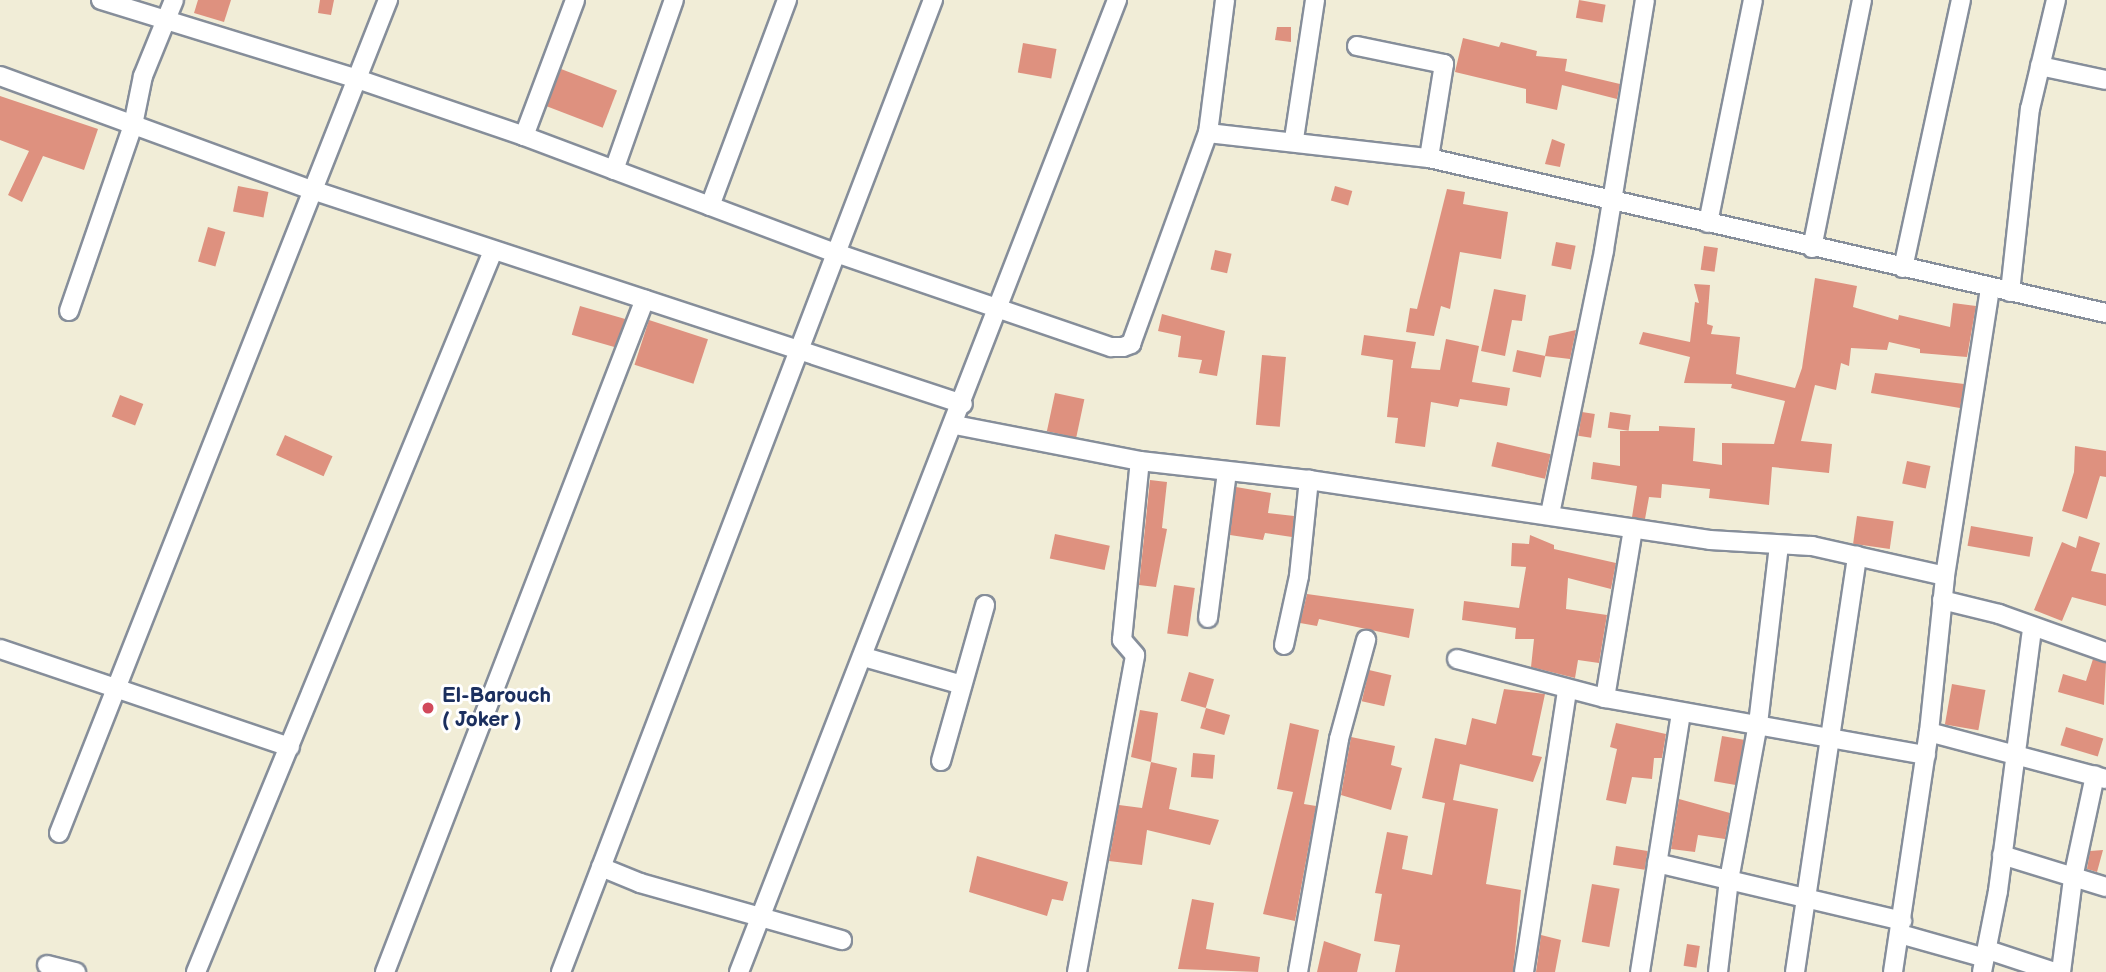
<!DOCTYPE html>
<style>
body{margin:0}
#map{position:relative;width:2106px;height:972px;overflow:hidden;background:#f1edd7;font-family:"Balsamiq Sans",sans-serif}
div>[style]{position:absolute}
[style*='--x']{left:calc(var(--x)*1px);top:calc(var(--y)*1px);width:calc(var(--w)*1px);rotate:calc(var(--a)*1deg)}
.building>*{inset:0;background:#de917f;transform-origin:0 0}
.roads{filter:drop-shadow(2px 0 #868e9a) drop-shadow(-2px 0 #868e9a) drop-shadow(0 2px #868e9a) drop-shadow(0 -2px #868e9a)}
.minor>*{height:18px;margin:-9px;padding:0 9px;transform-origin:9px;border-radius:9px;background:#fff}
.dots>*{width:19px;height:19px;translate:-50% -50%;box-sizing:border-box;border:4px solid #fff;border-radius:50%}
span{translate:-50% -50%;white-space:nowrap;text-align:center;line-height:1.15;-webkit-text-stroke:6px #fff;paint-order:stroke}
.poi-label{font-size:21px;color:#1b2f5e;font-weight:700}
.left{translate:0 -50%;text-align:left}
</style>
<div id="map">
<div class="building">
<div style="clip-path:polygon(198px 0,231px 0,224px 22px,194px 13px)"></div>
<div style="clip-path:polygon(320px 0,334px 0,331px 15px,318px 13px)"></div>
<div style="left:1579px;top:0;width:27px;height:18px;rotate:10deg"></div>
<div style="clip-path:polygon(1277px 27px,1291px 27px,1291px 42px,1275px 40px)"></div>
<div style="clip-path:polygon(1463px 38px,1499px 47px,1501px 42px,1537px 51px,1536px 56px,1567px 59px,1565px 71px,1620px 84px,1617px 99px,1562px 85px,1557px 110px,1526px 103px,1526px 89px,1455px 72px)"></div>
<div style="left:1023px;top:43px;width:34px;height:30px;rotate:10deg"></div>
<div style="left:561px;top:69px;width:60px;height:40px;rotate:21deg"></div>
<div style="clip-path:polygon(0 96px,98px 129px,84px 170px,43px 156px,22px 202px,8px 195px,29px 151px,0 140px)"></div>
<div style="clip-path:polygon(1552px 139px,1565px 144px,1560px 167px,1545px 164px)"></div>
<div style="left:238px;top:186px;width:31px;height:26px;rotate:11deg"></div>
<div style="left:1335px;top:186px;width:18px;height:15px;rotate:16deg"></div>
<div style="clip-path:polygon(1447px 189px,1465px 192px,1463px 204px,1508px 212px,1501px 259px,1460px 252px,1450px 309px,1441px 306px,1434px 336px,1406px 332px,1410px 308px,1417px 309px)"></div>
<div style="left:208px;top:227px;width:18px;height:36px;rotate:16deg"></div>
<div style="left:1556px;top:242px;width:20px;height:24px;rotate:11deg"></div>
<div style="left:1704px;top:246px;width:14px;height:24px;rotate:8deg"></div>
<div style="left:1215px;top:250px;width:17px;height:20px;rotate:13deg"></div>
<div style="clip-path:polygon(1815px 278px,1857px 286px,1853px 307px,1898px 320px,1899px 315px,1950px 327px,1953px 303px,1976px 306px,1967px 357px,1920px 353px,1920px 349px,1889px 342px,1887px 350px,1851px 348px,1849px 366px,1841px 363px,1836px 390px,1815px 385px,1801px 441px,1832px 444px,1829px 473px,1772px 467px,1769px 505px,1709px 498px,1710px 489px,1662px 484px,1661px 498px,1649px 497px,1645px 519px,1637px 518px,1632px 517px,1637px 486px,1591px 479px,1593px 462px,1620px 466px,1620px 431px,1659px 431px,1659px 426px,1695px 428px,1693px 461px,1722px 465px,1722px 443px,1774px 444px,1785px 401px,1731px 388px,1732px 384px,1684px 383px,1690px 357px,1639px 344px,1643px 332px,1690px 342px,1695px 302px,1699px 303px,1694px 284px,1710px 285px,1707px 324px,1713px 326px,1711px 334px,1740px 337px,1736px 374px,1795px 388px,1802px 368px)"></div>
<div style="clip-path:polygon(1494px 289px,1526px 295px,1522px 321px,1512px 320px,1505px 356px,1481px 351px)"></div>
<div style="left:580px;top:306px;width:47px;height:30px;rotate:16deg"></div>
<div style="clip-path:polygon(1162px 314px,1225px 331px,1217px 376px,1199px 373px,1202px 360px,1178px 357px,1181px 336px,1158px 331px)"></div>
<div style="left:649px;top:320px;width:62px;height:47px;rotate:18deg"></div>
<div style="clip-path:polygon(1576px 330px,1570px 359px,1545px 356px,1549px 336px)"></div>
<div style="clip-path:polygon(1364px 335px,1416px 342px,1411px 368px,1440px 370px,1446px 339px,1479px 346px,1472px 382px,1510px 388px,1507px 406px,1460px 399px,1458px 407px,1431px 402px,1425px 447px,1395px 443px,1398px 418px,1387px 417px,1393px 360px,1361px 355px)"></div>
<div style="left:1517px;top:350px;width:29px;height:22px;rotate:12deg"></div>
<div style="left:1262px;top:355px;width:24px;height:70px;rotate:5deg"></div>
<div style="clip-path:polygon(1875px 373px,1964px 384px,1960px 408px,1871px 393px)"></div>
<div style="left:1055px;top:393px;width:30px;height:39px;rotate:12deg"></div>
<div style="left:120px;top:395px;width:25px;height:23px;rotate:21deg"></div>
<div style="left:1582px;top:412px;width:13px;height:24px;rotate:9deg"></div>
<div style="left:1610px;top:412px;width:21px;height:16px;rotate:8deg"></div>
<div style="left:285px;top:435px;width:52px;height:22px;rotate:24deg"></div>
<div style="left:1497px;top:442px;width:55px;height:25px;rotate:13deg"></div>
<div style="clip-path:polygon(2075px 446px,2106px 451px,2106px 477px,2100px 476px,2087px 519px,2062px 511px,2074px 472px)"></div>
<div style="left:1907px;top:461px;width:24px;height:23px;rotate:12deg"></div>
<div style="clip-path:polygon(1150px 480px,1167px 482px,1162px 528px,1167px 529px,1156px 587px,1139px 585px)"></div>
<div style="clip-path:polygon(1236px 487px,1271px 493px,1268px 513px,1294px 516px,1292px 537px,1265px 533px,1263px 540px,1230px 535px)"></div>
<div style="left:1857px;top:516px;width:37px;height:28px;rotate:8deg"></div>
<div style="left:1971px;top:526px;width:63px;height:20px;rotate:10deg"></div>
<div style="left:1055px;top:534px;width:56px;height:25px;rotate:12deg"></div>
<div style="clip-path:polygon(1530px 535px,1554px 545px,1554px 549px,1616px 563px,1611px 589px,1568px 578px,1566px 609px,1607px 615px,1599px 663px,1578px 660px,1575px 678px,1531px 667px,1534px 639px,1515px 639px,1516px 628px,1462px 620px,1464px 601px,1519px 608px,1526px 567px,1511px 566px,1512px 543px,1529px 544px)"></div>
<div style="clip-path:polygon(2079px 536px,2100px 543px,2091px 571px,2106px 574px,2106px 606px,2072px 597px,2062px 621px,2034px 610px,2062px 542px,2076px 548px)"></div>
<div style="left:1174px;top:585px;width:21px;height:49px;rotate:8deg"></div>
<div style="clip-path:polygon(1307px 594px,1414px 609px,1409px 638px,1319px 619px,1317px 626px,1300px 623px)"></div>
<div style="clip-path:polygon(2093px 659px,2106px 663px,2104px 705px,2058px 692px,2063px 674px,2086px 681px)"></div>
<div style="left:1369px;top:670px;width:23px;height:32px;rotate:13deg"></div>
<div style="left:1189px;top:672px;width:26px;height:30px;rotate:16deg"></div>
<div style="left:1952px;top:684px;width:34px;height:41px;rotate:10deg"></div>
<div style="clip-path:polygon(1504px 689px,1545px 694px,1532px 755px,1542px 757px,1533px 782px,1460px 764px,1453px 800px,1498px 809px,1486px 884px,1521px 890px,1513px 972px,1395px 972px,1400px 945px,1374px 941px,1382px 894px,1375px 893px,1387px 832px,1408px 836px,1402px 869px,1432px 875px,1445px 803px,1422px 798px,1435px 738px,1466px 745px,1472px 718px,1496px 724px)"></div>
<div style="left:1206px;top:708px;width:25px;height:21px;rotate:16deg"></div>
<div style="clip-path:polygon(1140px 710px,1158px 713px,1151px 762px,1131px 757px)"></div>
<div style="clip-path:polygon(1290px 723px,1319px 730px,1304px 804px,1316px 806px,1295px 921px,1263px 914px,1293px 792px,1277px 789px)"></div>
<div style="clip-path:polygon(1616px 723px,1666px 734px,1662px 758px,1654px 758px,1652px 779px,1632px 777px,1626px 804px,1606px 800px,1617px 749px,1610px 747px)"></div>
<div style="left:2066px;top:727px;width:39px;height:19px;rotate:17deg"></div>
<div style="left:1722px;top:736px;width:22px;height:46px;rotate:10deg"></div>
<div style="clip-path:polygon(1351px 737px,1395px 746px,1391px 765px,1402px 768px,1391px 810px,1341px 795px)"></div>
<div style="left:1193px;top:753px;width:22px;height:24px;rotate:5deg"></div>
<div style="clip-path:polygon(1151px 762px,1177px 768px,1169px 809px,1219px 820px,1210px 845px,1147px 830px,1142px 865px,1109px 861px,1119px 805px,1142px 808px)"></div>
<div style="clip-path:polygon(1679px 799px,1730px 813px,1725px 839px,1698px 835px,1695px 852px,1671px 849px)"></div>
<div style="left:1616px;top:846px;width:32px;height:19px;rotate:9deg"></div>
<div style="clip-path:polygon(2103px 850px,2097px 872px,2087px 869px,2090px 851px)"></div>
<div style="clip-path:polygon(977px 856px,1068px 882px,1063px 901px,1052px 899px,1047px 916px,969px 892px)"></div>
<div style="left:1592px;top:884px;width:28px;height:59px;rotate:10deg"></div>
<div style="clip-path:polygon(1192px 899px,1214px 903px,1206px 949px,1260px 957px,1258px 972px,1178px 969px)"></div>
<div style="clip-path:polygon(1541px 935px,1561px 940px,1555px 972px,1536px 972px)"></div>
<div style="clip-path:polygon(1324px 941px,1361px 954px,1357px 972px,1317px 972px)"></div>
<div style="left:1687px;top:944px;width:13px;height:22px;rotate:9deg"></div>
</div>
<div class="roads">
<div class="minor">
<div style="--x:101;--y:0;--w:268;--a:17.1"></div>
<div style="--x:357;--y:79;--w:176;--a:18.8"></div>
<div style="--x:524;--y:136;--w:333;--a:20.6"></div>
<div style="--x:836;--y:253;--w:291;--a:18.9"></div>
<div style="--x:1111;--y:347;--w:12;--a:0"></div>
<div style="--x:1123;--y:347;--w:9;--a:-21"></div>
<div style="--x:1131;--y:344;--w:225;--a:-70"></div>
<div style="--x:1208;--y:133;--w:134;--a:-82.7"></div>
<div style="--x:1357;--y:46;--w:89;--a:11.7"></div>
<div style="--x:1444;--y:64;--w:95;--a:99.1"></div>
<div style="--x:2040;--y:66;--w:67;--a:12"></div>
<div style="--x:0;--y:76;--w:332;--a:20.1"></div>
<div style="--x:312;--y:190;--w:685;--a:18.2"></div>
<div style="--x:1208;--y:133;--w:222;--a:6.5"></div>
<div style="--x:1429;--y:158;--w:695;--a:12.9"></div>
<div style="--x:524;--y:136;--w:145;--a:-69.4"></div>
<div style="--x:1294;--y:139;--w:141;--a:-81.4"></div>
<div style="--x:614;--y:170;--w:180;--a:-70.6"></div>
<div style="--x:710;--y:206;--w:220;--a:-69.5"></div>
<div style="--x:1708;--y:223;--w:227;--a:-78.6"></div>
<div style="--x:1812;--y:248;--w:253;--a:-78.6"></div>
<div style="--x:1903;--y:268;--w:274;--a:-77.8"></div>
<div style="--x:2010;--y:292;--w:184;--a:-83.8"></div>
<div style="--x:2030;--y:109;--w:112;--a:-76.6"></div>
<div style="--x:69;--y:311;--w:197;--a:-71"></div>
<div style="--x:133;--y:125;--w:50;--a:-78.5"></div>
<div style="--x:143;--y:76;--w:82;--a:-67.8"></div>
<div style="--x:955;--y:425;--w:188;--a:11"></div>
<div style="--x:1140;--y:461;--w:170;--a:6.4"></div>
<div style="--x:1309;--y:480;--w:405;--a:8.5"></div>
<div style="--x:1710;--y:540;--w:102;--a:3.4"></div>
<div style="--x:1812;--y:546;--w:136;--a:12.7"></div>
<div style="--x:1550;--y:514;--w:269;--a:-78.4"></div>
<div style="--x:1604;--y:250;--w:253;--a:-80.7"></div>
<div style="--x:1942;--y:600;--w:59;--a:13.8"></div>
<div style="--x:1999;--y:614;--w:114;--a:19.6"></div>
<div style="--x:1208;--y:618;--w:147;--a:-82.6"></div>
<div style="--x:1284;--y:645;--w:71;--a:-77.7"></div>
<div style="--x:1299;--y:576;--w:97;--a:-84.1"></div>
<div style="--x:0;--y:649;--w:306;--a:18.7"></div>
<div style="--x:864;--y:657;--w:102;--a:15.9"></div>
<div style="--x:1457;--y:659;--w:153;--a:14.8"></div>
<div style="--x:1605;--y:698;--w:326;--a:10.1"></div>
<div style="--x:1605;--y:698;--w:172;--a:-80.6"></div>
<div style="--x:1929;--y:732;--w:183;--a:14.9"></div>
<div style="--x:941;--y:761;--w:162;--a:-74.2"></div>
<div style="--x:59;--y:833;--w:896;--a:-68.45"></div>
<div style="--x:2002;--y:855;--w:109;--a:17.1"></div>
<div style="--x:1657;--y:863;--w:252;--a:13.3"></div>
<div style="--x:601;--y:867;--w:42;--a:22.3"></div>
<div style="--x:640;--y:883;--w:210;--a:15.8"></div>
<div style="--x:1900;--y:934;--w:88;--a:15.8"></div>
<div style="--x:1988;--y:950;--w:71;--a:18.2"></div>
<div style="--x:47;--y:965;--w:30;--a:14"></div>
<div style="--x:196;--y:972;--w:780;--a:-67.61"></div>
<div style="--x:385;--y:972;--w:721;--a:-68.88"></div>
<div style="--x:561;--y:972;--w:1041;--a:-69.06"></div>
<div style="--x:739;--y:972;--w:1043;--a:-68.75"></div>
<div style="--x:1077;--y:972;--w:322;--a:-79.6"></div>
<div style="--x:1135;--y:655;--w:20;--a:-131"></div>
<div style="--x:1122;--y:640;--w:180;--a:-84.3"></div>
<div style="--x:1298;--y:972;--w:237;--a:-80"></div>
<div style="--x:1339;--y:739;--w:103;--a:-74.7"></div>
<div style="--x:1524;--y:972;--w:285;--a:-81.3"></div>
<div style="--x:1640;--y:972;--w:263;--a:-81"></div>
<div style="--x:1718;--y:972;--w:93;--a:-83.2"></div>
<div style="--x:1729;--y:880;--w:159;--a:-79.5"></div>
<div style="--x:1758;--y:724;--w:180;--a:-83.3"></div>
<div style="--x:1795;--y:972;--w:421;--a:-81.5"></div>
<div style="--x:1893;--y:972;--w:243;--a:-81.5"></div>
<div style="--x:1929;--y:732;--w:157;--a:-84.1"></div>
<div style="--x:1945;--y:576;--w:290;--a:-81.1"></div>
<div style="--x:1982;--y:972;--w:83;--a:-78.8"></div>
<div style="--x:1998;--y:891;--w:264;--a:-82.6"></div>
<div style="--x:2061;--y:972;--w:95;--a:-82.7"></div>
<div style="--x:2073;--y:878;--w:105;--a:-77.9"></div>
</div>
</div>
<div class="dots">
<div style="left:428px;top:708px;background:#d1495b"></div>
</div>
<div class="poi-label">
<span class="left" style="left:442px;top:708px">El-Barouch<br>( Joker )</span>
</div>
</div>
